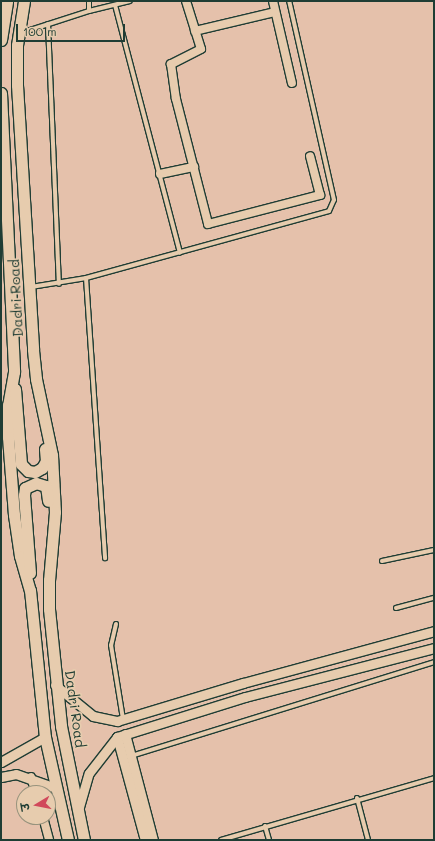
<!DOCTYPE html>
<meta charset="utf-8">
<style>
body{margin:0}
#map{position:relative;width:435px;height:841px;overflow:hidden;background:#e5c1ab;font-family:Mali,"Playpen Sans Deva",sans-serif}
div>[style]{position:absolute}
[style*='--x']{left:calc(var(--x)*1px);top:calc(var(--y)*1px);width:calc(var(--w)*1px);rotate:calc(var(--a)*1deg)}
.roads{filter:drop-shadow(1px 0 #1f3d34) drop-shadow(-1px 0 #1f3d34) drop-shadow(0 1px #1f3d34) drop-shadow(0 -1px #1f3d34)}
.service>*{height:4px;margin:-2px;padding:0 2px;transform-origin:2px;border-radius:2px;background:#e7ccae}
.minor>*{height:8px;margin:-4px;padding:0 4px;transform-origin:4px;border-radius:4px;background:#e7ccae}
.tertiary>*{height:9px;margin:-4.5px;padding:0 4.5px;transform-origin:4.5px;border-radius:4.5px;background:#e7ccae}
.secondary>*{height:11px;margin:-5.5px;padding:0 5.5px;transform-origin:5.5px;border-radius:5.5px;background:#e7ccae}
span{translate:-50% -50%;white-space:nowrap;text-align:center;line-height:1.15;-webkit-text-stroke:3.5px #e7ccae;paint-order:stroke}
.street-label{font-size:14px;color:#1f3d34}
.frame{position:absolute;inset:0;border:2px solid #1f3d34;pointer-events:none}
.north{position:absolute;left:16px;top:785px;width:40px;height:40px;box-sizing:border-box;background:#e7ccae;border:1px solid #97937d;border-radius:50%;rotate:260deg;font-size:11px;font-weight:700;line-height:16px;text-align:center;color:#1f3d34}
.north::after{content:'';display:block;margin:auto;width:14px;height:18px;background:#d1495b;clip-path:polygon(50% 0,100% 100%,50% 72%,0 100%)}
.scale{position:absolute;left:16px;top:24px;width:109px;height:18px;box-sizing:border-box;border:2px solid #1f3d34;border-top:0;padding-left:5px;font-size:12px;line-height:14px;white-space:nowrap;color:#1f3d34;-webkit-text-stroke:3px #e7ccae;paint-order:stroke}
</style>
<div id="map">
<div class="roads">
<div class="service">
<div style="--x:115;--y:5;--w:256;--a:75.3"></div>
<div style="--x:89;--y:11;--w:10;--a:-90"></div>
<div style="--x:48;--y:24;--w:260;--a:87.6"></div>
<div style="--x:21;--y:33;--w:71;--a:-17.9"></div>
<div style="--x:89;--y:11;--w:42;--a:-13.7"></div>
<div style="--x:86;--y:278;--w:281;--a:86.1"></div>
<div style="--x:31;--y:287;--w:56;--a:-9.3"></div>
<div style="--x:86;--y:278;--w:252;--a:-15.4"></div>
<div style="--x:329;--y:211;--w:12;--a:-66"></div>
<div style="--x:334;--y:200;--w:204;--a:-102.7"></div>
<div style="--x:382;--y:561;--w:53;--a:-11.9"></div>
<div style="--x:396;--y:608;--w:39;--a:-15"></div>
<div style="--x:116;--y:624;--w:22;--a:103"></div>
<div style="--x:111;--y:645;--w:75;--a:80.8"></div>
<div style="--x:131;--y:756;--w:317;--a:-17.2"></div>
<div style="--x:357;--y:798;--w:43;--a:75.3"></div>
<div style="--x:265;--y:826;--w:15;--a:74"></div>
<div style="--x:221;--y:840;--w:222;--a:-16.2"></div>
</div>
<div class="minor">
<div style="--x:186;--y:1;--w:50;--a:72.6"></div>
<div style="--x:201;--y:49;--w:34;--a:153"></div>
<div style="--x:171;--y:64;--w:35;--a:82"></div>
<div style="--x:176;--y:99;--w:129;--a:75.6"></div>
<div style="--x:208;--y:224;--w:116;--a:-14.5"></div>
<div style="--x:320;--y:195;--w:40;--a:-104.4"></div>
<div style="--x:273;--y:1;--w:84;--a:77"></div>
<div style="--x:195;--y:31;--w:82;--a:-13.4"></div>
<div style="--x:160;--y:174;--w:35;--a:-12"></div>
<div style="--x:31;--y:777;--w:17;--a:73"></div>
<div style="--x:43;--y:817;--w:24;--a:75"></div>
</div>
<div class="tertiary">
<div style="--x:55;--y:685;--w:49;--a:39.2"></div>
<div style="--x:93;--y:716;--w:25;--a:12"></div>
<div style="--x:117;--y:721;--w:132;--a:-16.8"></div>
<div style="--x:243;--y:683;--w:198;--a:-15.2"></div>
<div style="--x:125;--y:734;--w:110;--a:75.2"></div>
<div style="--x:117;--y:737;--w:107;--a:74.8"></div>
<div style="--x:1;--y:762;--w:51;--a:-29.6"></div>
<div style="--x:1;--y:777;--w:15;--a:-11"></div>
<div style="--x:16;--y:774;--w:42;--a:19.3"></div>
<div style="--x:79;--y:807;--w:35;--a:-74"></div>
<div style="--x:89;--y:773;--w:46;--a:-52.1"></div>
<div style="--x:117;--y:737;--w:134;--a:-17.4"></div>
<div style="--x:245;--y:697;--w:195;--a:-14.5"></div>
</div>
<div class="secondary">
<div style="--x:24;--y:1;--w:45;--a:99"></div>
<div style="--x:17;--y:45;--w:40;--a:90"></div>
<div style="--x:17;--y:85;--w:265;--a:86.5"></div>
<div style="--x:33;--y:350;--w:29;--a:84"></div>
<div style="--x:36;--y:379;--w:78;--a:78.1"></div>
<div style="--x:52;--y:455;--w:57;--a:87"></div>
<div style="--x:55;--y:512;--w:68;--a:95"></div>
<div style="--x:49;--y:580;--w:29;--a:90"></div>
<div style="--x:49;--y:609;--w:118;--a:84.1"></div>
<div style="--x:61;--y:726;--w:116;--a:78.6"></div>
<div style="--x:1;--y:40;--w:39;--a:-81"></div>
<div style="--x:1;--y:93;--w:279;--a:87.3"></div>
<div style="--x:14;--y:372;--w:34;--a:100"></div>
<div style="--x:8;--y:405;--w:32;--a:90"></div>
<div style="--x:8;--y:437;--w:78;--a:85.6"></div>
<div style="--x:14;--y:515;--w:41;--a:81.7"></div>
<div style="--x:20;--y:556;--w:35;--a:74"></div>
<div style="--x:30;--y:590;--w:148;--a:84.2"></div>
<div style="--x:45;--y:737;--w:106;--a:77.4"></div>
<div style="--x:15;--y:389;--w:75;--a:85.4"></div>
<div style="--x:21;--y:464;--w:10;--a:45"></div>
<div style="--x:28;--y:471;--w:7;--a:8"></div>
<div style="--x:35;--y:472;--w:8;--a:-30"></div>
<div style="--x:42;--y:468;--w:8;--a:-60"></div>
<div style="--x:46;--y:461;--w:12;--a:-95"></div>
<div style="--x:30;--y:573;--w:78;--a:-94.4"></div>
<div style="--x:24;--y:495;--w:7;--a:-82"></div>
<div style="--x:25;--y:488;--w:12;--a:-24"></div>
<div style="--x:36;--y:483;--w:10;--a:17"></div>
<div style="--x:46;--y:486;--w:15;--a:82"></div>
</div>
</div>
<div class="street-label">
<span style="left:16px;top:298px;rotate:-93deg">Dadri Road</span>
<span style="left:75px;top:709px;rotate:82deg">Dadri Road</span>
</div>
<div class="frame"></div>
<div class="north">उ</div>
<div class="scale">100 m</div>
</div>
